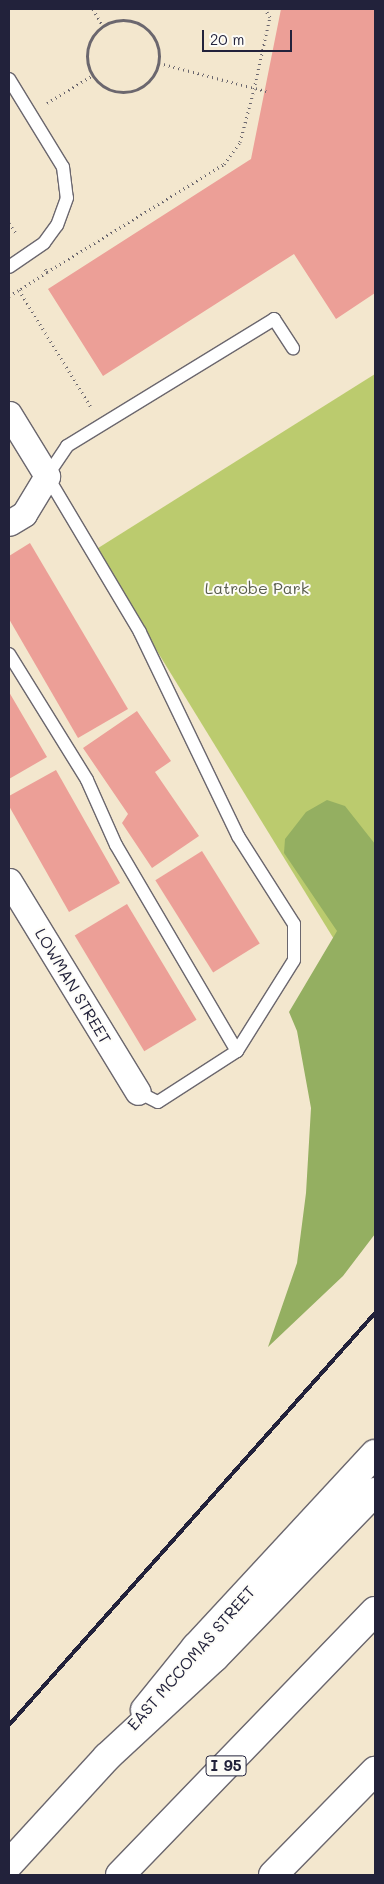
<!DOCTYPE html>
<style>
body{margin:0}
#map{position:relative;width:384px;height:1884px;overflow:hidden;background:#f3e7ce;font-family:Mali,sans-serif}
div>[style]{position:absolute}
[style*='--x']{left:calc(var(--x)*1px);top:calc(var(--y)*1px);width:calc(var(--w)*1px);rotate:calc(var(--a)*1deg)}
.green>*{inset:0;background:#bbcb6e}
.forest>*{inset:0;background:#94af61}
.building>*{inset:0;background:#ec9f97;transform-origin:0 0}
.path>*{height:3px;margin-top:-1.5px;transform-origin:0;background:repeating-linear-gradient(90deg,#6b676e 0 1px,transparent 0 5px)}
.path>.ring{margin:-1.5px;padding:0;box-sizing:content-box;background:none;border:3px solid #6b676e;border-radius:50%}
.roads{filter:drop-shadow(1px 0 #6b676e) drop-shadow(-1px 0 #6b676e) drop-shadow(0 1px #6b676e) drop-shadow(0 -1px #6b676e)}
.service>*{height:12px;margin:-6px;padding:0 6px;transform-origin:6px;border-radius:6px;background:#fff}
.minor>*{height:25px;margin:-12.5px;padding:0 12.5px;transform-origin:12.5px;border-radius:12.5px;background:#fff}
.tertiary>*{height:28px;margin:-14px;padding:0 14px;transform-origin:14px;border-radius:14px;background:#fff}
.primary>*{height:28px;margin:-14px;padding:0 14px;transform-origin:14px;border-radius:14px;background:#fff}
.motorway>*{height:28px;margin:-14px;padding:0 14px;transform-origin:14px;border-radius:14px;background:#fff}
.rail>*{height:4px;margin:-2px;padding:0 2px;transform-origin:2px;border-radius:2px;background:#22223b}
span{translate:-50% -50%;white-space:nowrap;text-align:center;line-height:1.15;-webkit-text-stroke:4px #fdfcf7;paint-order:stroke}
.shield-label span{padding:1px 4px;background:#fdfcf7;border:1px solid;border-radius:4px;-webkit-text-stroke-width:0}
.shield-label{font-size:15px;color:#22223b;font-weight:700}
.park-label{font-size:16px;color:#585d4d}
.street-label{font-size:16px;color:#22223b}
.frame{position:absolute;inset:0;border:10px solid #22223b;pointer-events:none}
.scale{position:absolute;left:202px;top:30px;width:90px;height:22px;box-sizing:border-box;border:2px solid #22223b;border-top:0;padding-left:6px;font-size:15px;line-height:18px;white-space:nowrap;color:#22223b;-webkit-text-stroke:4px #fdfcf7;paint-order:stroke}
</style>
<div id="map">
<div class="green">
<div style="clip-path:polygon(375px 374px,375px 1006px,95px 550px)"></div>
</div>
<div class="forest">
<div style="clip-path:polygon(327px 800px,345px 806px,375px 844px,375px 1234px,343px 1276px,268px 1347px,297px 1263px,306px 1193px,311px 1108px,297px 1031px,289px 1012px,337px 931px,284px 853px,285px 839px,306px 812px)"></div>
</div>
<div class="building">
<div style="clip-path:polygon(281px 9px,375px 9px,375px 293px,336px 319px,294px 254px,103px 376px,48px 289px,251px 159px)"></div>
<div style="clip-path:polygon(30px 543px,128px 709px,78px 738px,9px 619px,9px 556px)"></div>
<div style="clip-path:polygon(9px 692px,47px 757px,9px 779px)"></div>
<div style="clip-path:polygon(137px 711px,171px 761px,155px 772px,199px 836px,152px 868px,122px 823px,128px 814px,83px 748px)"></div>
<div style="clip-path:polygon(56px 770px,120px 883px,69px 912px,9px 806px,9px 796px)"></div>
<div style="left:202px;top:851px;width:109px;height:55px;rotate:58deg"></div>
<div style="left:127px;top:904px;width:135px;height:61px;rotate:59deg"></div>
</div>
<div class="path">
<div style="--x:93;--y:9;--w:20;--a:60"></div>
<div class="ring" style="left:87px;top:20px;width:69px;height:69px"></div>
<div style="--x:159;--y:63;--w:111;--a:14.7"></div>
<div style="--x:47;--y:103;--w:54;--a:-31.3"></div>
<div style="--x:9;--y:223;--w:14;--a:56"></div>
<div style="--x:45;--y:269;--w:4;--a:56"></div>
<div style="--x:47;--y:272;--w:207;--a:-31.4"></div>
<div style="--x:224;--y:164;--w:27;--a:-54"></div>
<div style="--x:240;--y:142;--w:55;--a:-75.2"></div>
<div style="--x:254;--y:89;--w:74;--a:-77.5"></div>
<div style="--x:270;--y:17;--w:9;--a:-122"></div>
<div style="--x:47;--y:272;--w:33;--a:147"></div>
<div style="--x:19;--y:290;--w:137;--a:58.4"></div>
<div style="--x:9;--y:296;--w:12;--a:-31"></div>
</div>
<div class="roads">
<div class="service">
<div style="--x:9;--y:79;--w:103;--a:58.5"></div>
<div style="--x:63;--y:167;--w:31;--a:83"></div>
<div style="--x:67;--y:198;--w:29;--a:110"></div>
<div style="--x:57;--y:225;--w:22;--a:126"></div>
<div style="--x:44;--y:243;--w:42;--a:145.6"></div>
<div style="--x:9;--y:654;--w:148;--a:58.2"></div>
<div style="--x:87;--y:780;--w:71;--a:66"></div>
<div style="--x:116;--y:845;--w:239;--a:59.6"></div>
<div style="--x:138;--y:1092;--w:22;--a:27"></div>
<div style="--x:158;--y:1102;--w:94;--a:-32.8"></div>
<div style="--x:237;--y:1051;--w:107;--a:-57.9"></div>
<div style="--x:294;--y:960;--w:36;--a:-90"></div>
<div style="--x:294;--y:924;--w:104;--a:-122.5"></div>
<div style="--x:238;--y:836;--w:226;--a:-115.7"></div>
<div style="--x:140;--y:632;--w:182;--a:-120.8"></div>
<div style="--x:47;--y:476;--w:36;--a:-56"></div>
<div style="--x:67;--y:446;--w:243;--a:-31.5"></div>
<div style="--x:274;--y:319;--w:35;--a:57"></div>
</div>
<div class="minor">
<div style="--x:9;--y:414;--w:73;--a:58.5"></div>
<div style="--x:47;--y:476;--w:44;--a:121.2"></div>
<div style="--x:24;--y:514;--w:17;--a:149"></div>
<div style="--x:9;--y:881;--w:247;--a:58.6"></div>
</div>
<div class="tertiary">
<div style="--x:145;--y:1710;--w:81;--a:-51"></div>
<div style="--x:196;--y:1647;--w:263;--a:-47.2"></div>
</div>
<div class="primary">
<div style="--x:9;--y:1864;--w:145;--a:-47.5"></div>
</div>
<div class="motorway">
<div style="--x:107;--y:1757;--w:146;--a:-42.8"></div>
<div style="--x:214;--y:1658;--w:231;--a:-45.9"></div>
<div style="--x:120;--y:1875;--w:367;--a:-46"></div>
<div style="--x:273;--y:1875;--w:146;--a:-45.6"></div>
</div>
</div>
<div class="rail">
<div style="--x:9;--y:1725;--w:551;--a:-48.38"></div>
</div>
<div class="shield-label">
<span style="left:226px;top:1766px">I 95</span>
</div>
<div class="park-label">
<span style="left:257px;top:588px">Latrobe Park</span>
</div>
<div class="street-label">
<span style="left:73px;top:986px;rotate:59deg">LOWMAN STREET</span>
<span style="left:191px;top:1658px;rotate:-49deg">EAST MCCOMAS STREET</span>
</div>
<div class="frame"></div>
<div class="scale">20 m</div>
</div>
